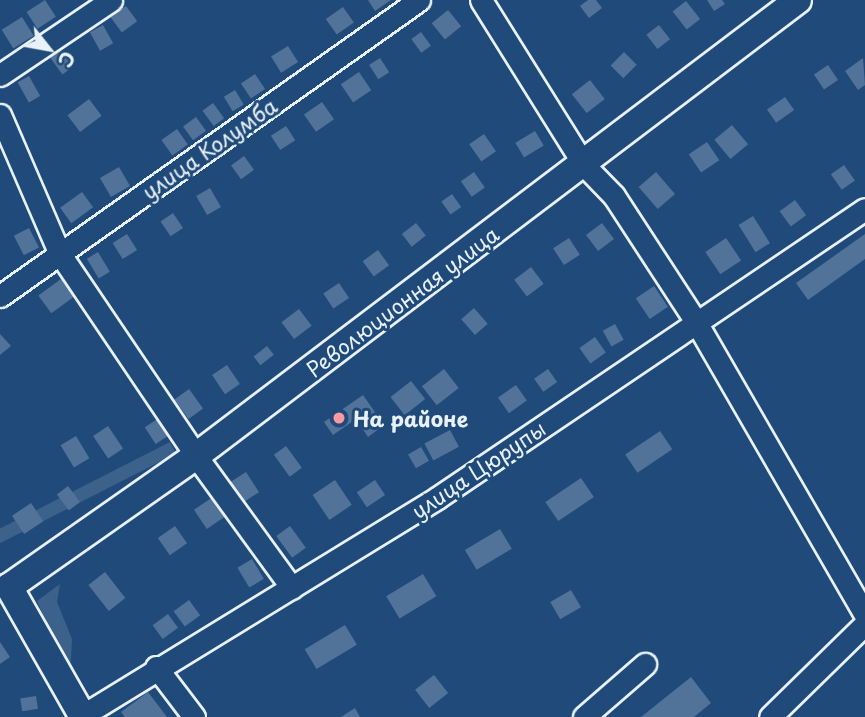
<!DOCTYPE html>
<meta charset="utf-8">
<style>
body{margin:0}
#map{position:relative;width:865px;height:717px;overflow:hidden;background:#1f4a7a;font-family:"Playpen Sans",sans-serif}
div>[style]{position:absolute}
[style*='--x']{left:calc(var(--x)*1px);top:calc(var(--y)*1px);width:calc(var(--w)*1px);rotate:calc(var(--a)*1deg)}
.green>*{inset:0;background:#3c628c;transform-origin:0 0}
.building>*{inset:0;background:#517399;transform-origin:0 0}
.roads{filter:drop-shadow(2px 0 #e8f1f8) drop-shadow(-2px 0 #e8f1f8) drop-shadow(0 2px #e8f1f8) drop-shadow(0 -2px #e8f1f8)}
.minor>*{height:21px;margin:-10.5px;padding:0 10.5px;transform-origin:10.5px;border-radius:10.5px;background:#1f4a7a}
.major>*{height:26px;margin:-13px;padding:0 13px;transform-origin:13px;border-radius:13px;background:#1f4a7a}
.dots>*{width:19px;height:19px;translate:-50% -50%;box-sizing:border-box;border:4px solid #1f4a7a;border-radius:50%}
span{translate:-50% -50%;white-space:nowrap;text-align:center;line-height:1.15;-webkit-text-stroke:6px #1f4a7a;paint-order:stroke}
.street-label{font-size:21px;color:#e8f1f8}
.poi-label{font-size:21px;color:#e8f1f8;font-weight:700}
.left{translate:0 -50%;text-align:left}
.north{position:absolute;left:14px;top:14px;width:70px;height:70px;-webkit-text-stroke:5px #1f4a7a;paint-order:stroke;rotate:121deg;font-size:19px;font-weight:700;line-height:28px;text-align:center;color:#e8f1f8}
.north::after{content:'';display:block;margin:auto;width:24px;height:32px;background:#e8f1f8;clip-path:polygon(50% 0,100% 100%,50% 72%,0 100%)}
</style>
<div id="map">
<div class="green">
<div style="left:170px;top:442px;width:13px;height:212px;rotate:63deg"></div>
<div style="clip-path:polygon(60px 584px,57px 602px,72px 639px,70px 677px,37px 601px)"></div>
</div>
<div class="building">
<div style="left:45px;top:0;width:20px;height:22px;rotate:57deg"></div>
<div style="clip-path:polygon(368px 0,391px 0,375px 11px)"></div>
<div style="clip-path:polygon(588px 0,596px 0,602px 8px,589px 18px,580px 6px)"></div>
<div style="clip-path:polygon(707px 0,722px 0,725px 4px,714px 11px)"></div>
<div style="left:686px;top:1px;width:23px;height:17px;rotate:52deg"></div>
<div style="left:126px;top:6px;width:19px;height:19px;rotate:54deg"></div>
<div style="left:343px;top:7px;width:19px;height:21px;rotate:55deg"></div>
<div style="left:448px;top:10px;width:21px;height:21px;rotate:51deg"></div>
<div style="left:22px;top:17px;width:22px;height:24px;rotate:58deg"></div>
<div style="left:103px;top:25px;width:21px;height:15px;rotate:61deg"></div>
<div style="left:659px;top:25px;width:18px;height:16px;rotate:52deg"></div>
<div style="left:421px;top:32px;width:17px;height:12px;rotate:54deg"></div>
<div style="left:288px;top:46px;width:19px;height:20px;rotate:58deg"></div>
<div style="left:60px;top:49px;width:22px;height:13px;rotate:54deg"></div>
<div style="left:624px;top:52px;width:18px;height:19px;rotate:45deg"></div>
<div style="left:380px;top:58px;width:17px;height:13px;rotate:57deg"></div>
<div style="clip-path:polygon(863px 58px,865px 85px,858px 90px,845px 71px)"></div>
<div style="left:828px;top:65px;width:18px;height:17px;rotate:56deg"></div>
<div style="left:359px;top:72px;width:22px;height:22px;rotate:56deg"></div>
<div style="left:255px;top:74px;width:18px;height:17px;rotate:56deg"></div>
<div style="left:29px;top:76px;width:23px;height:13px;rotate:61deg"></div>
<div style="left:590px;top:80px;width:24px;height:23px;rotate:52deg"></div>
<div style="left:235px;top:90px;width:17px;height:13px;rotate:59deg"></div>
<div style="left:785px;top:97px;width:16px;height:22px;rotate:55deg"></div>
<div style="left:89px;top:99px;width:21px;height:27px;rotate:53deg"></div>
<div style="left:322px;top:102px;width:21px;height:22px;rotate:55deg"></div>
<div style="left:213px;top:103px;width:19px;height:13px;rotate:54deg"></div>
<div style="left:196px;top:117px;width:17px;height:16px;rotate:54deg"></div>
<div style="left:732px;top:125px;width:25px;height:23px;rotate:50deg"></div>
<div style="left:286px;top:126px;width:17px;height:18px;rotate:57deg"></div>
<div style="left:177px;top:129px;width:19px;height:19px;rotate:55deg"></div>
<div style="left:535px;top:131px;width:17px;height:23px;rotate:59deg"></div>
<div style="left:484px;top:134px;width:21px;height:18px;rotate:55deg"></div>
<div style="left:707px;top:142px;width:22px;height:22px;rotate:56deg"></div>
<div style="left:244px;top:156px;width:17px;height:16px;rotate:54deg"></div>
<div style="left:844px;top:165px;width:19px;height:16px;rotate:55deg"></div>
<div style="left:119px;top:167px;width:22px;height:22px;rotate:60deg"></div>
<div style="left:474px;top:172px;width:19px;height:16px;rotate:55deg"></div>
<div style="left:656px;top:172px;width:29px;height:23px;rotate:49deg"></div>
<div style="left:210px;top:188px;width:22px;height:16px;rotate:60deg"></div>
<div style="left:82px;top:192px;width:19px;height:27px;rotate:54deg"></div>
<div style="left:452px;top:194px;width:16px;height:13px;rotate:55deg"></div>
<div style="left:795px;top:200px;width:19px;height:19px;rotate:54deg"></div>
<div style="left:173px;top:213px;width:18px;height:15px;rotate:56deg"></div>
<div style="left:753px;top:216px;width:32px;height:17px;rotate:58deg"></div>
<div style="left:416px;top:223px;width:16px;height:18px;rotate:52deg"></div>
<div style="left:602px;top:223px;width:20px;height:20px;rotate:53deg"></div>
<div style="left:29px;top:228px;width:22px;height:17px;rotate:63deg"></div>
<div style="left:127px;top:234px;width:19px;height:17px;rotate:58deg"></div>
<div style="clip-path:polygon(865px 234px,865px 259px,808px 300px,796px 283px)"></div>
<div style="left:569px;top:238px;width:20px;height:19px;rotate:57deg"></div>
<div style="left:726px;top:238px;width:27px;height:25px;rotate:56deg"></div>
<div style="left:378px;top:250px;width:19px;height:19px;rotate:54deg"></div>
<div style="left:98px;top:252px;width:23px;height:13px;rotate:59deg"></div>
<div style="left:531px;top:267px;width:21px;height:21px;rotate:53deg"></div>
<div style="left:61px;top:279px;width:22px;height:28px;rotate:54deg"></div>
<div style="left:339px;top:283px;width:18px;height:19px;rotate:56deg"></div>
<div style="left:654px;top:286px;width:25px;height:22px;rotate:56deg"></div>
<div style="left:474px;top:308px;width:21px;height:17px;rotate:49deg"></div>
<div style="left:299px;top:309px;width:21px;height:22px;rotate:53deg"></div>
<div style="left:615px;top:324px;width:18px;height:14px;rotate:61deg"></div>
<div style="clip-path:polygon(0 334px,11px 346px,0 355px)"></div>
<div style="left:595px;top:337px;width:19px;height:19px;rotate:55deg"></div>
<div style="left:267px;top:346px;width:11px;height:17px;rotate:52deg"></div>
<div style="left:227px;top:365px;width:23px;height:18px;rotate:56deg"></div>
<div style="left:444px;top:369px;width:24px;height:28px;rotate:52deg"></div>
<div style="left:548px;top:369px;width:16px;height:17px;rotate:55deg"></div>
<div style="left:411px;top:381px;width:23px;height:26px;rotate:52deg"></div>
<div style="left:516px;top:385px;width:19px;height:22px;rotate:55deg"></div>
<div style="left:189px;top:389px;width:24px;height:18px;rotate:54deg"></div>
<div style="clip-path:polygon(363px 395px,384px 425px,368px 437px,356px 419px,333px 435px,324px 422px)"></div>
<div style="left:159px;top:418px;width:20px;height:17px;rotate:57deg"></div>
<div style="left:108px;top:426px;width:27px;height:18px;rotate:56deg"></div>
<div style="left:450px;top:430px;width:19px;height:29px;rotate:62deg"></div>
<div style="left:660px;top:431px;width:22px;height:42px;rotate:56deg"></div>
<div style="left:76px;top:436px;width:26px;height:18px;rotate:59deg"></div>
<div style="left:286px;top:446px;width:27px;height:15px;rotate:54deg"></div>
<div style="left:421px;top:447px;width:16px;height:15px;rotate:60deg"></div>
<div style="left:246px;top:472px;width:24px;height:19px;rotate:57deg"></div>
<div style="left:581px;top:478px;width:23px;height:43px;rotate:56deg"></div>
<div style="left:335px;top:480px;width:30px;height:27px;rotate:56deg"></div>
<div style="left:375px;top:480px;width:18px;height:22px;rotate:56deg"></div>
<div style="left:68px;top:486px;width:20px;height:14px;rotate:53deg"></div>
<div style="left:213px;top:497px;width:23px;height:23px;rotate:56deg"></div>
<div style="left:31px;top:503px;width:22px;height:23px;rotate:56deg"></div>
<div style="left:175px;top:526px;width:21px;height:21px;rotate:55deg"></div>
<div style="left:290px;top:526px;width:27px;height:17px;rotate:54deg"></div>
<div style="left:500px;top:529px;width:23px;height:41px;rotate:59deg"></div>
<div style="left:252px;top:559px;width:23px;height:17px;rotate:59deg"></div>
<div style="left:105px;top:572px;width:33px;height:21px;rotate:52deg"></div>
<div style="left:423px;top:574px;width:26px;height:43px;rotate:59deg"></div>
<div style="left:571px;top:590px;width:20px;height:24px;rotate:60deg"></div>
<div style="left:189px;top:600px;width:19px;height:19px;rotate:54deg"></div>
<div style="left:168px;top:614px;width:17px;height:19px;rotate:54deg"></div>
<div style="left:345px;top:625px;width:23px;height:47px;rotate:59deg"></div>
<div style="clip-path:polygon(0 642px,10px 657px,0 664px)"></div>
<div style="left:434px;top:675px;width:23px;height:24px;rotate:52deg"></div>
<div style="clip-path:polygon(691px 677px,711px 703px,694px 717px,641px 717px)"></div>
<div style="clip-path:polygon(148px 692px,167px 717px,125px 717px,121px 712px)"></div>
<div style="left:36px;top:696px;width:13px;height:16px;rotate:81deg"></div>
<div style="clip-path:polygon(355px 708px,360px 717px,341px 717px)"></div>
</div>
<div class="roads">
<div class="minor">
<div style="--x:481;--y:0;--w:195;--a:58"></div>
<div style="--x:584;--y:165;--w:43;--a:45.9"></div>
<div style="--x:614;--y:196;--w:150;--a:56.9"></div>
<div style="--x:696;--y:322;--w:338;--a:60"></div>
<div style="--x:0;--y:75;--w:134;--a:-34"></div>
<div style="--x:0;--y:115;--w:151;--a:66.7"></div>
<div style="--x:60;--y:254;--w:244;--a:56"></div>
<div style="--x:196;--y:456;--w:163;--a:54"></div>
<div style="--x:0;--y:296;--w:513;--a:-35.24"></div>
<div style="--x:156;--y:667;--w:63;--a:52.8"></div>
<div style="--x:80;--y:717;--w:419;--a:-31.5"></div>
<div style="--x:437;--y:498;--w:516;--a:-34.03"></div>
<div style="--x:584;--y:717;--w:81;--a:-41"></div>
<div style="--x:770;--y:717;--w:133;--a:-44.4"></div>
</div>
<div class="major">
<div style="--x:83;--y:717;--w:150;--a:-119.6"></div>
<div style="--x:9;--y:587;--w:228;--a:-35"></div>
<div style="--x:196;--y:456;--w:755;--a:-37.14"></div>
</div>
</div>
<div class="dots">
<div style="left:339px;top:418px;background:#ff9aa2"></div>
</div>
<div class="street-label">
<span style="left:209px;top:148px;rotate:-35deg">улица Колумба</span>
<span style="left:402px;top:301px;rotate:-37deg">Революционная улица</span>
<span style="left:478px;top:469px;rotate:-34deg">улица Цюрупы</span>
</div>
<div class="poi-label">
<span class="left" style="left:353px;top:418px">На районе</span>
</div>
<div class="north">С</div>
</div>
